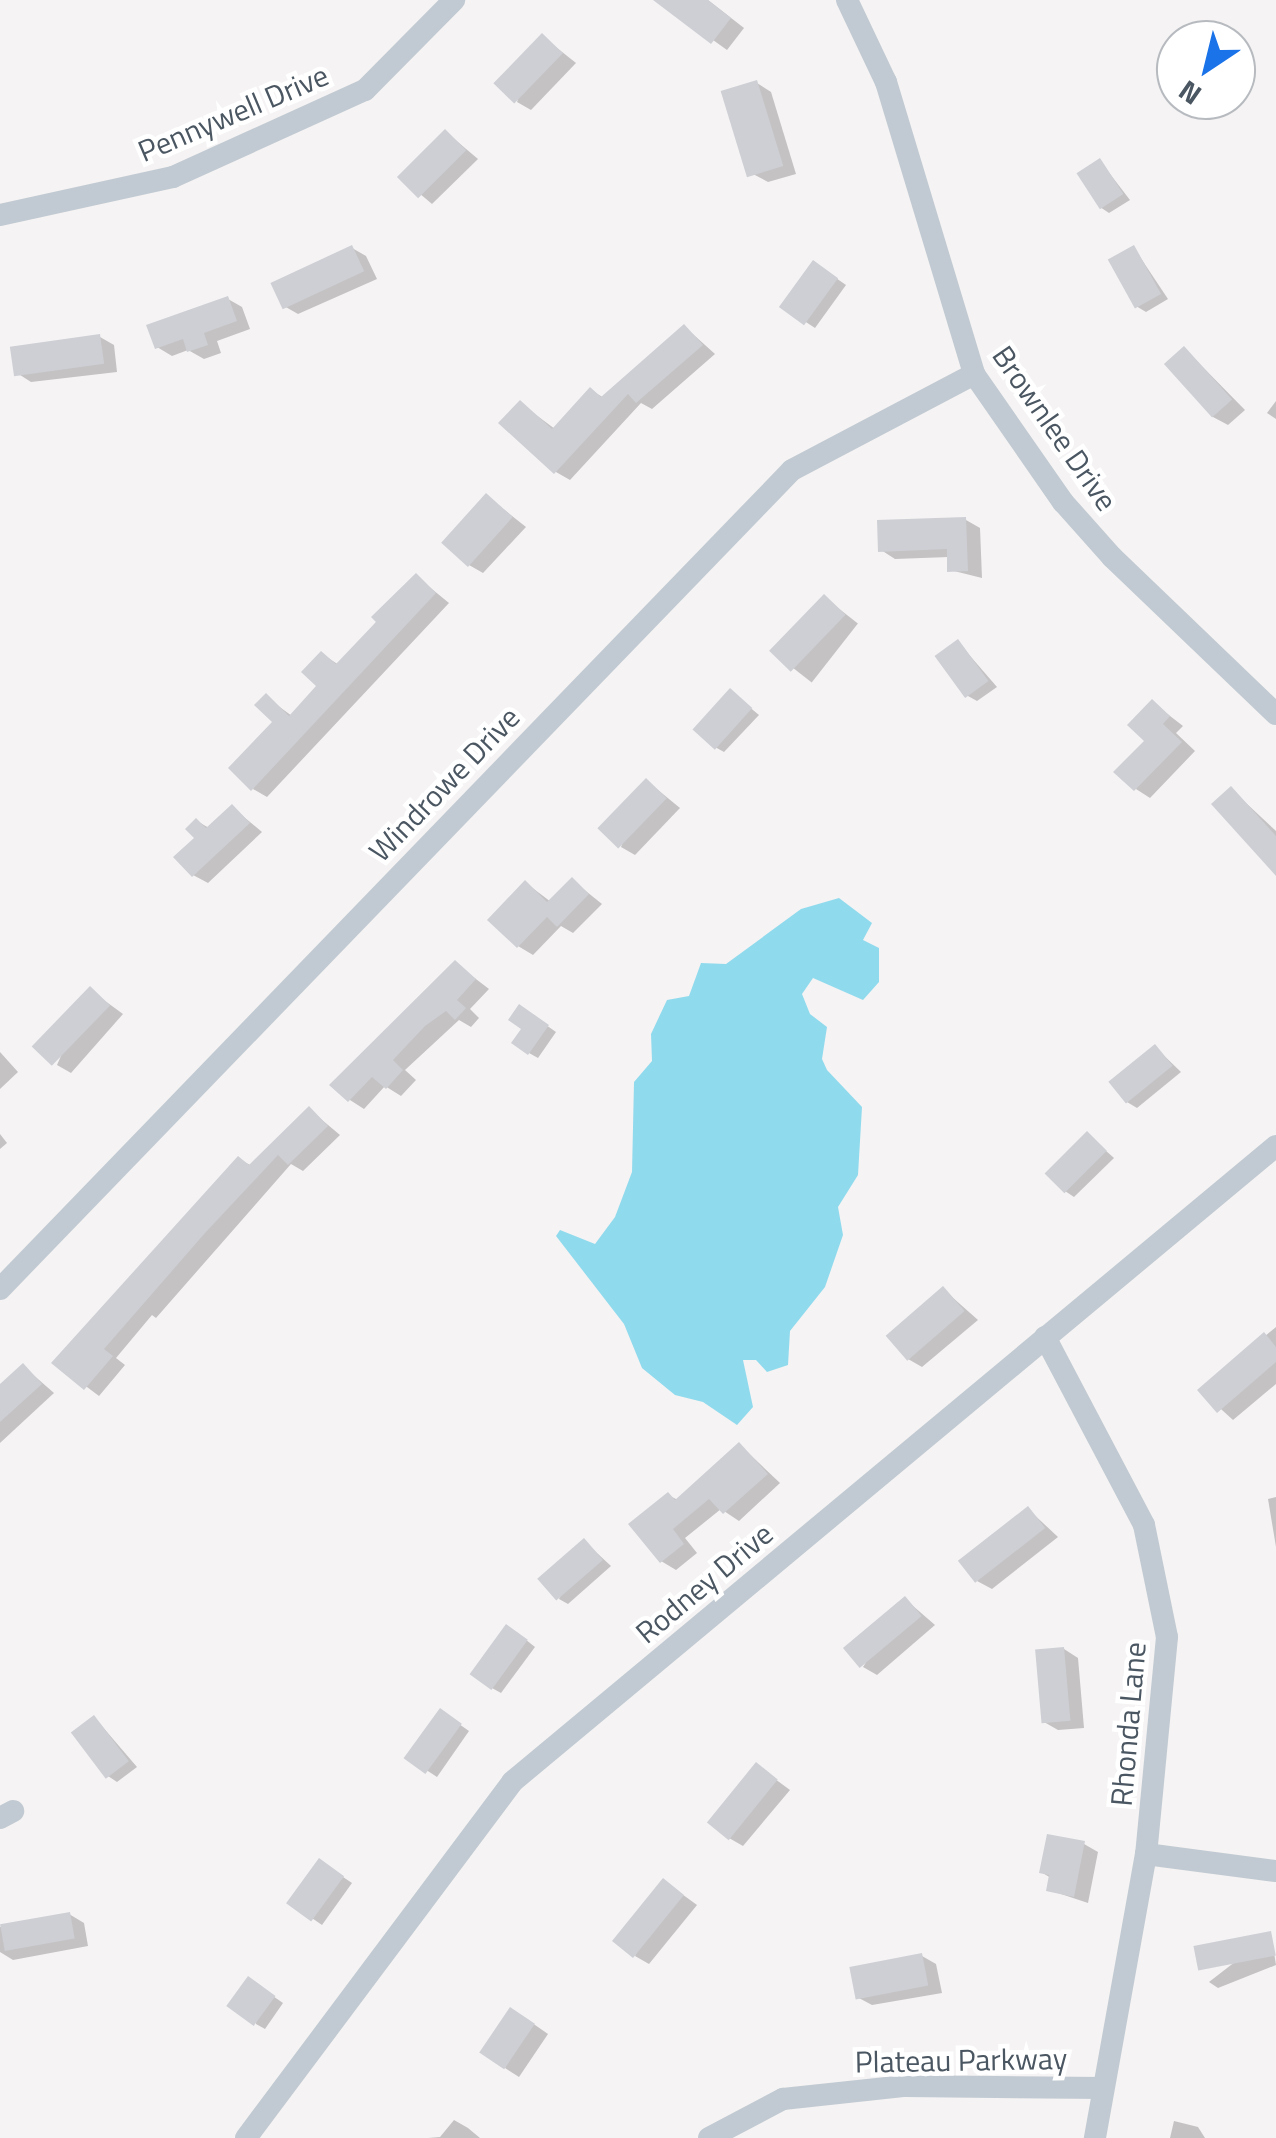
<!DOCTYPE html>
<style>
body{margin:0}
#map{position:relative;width:1276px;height:2138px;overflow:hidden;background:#f5f3f3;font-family:"Titillium Web",sans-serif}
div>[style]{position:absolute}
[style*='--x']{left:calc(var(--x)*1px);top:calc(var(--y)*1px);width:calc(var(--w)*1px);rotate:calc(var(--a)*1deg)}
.water>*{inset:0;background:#90daee}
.shadow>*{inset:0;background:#0003;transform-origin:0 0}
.building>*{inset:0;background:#cdcfd5;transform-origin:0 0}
.minor>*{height:22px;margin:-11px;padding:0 11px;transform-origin:11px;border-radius:11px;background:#c1cad2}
span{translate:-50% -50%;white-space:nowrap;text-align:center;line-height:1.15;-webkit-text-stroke:9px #fff;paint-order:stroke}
.street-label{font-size:30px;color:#4a5661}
.north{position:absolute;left:1156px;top:20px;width:100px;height:100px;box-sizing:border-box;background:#fff;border:2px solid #b7bbc0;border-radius:50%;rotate:215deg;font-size:28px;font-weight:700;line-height:40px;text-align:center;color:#4a5661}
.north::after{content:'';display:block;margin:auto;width:35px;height:45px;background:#1a73e8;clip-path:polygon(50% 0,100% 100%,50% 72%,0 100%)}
</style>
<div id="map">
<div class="water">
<div style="clip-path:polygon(839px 898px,872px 923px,863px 940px,879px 948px,879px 982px,863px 1000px,813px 978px,802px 994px,810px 1014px,827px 1027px,822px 1059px,827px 1070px,862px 1107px,858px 1175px,838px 1207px,843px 1235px,825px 1287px,790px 1331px,788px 1365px,767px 1372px,756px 1360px,743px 1360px,753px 1407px,737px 1425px,703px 1402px,675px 1395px,642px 1368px,624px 1324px,556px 1236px,560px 1230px,595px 1244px,615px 1217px,632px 1172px,634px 1082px,652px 1061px,651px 1034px,667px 1000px,689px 996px,701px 963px,726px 964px,801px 909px)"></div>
</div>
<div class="shadow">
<div style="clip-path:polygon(657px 0,708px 0,744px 28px,727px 50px)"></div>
<div style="clip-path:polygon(542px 36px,576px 63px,531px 110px,517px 102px)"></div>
<div style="clip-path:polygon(757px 83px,771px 92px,796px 174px,768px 182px,753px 174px)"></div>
<div style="clip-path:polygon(446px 132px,478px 159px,432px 204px,399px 176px)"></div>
<div style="clip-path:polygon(1100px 161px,1130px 200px,1109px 213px,1100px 207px)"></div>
<div style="clip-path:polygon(352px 248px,366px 256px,377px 279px,298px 314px,284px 306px)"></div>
<div style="clip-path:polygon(1134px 248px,1168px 299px,1146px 312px,1136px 306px)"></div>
<div style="clip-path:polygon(823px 269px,846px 285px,815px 328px,783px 307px)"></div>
<div style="clip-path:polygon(228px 299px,242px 307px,250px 329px,217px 341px,221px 353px,204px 359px,188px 350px,172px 356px,157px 347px)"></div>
<div style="clip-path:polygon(685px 327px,715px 354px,652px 409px,641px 403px,570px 480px,556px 472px,520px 403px,555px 429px,591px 390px,604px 398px)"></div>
<div style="clip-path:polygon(100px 337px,114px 345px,117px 372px,31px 382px,17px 373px)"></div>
<div style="clip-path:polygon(1185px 349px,1245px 410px,1228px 425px,1213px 417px)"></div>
<div style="clip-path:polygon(1276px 401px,1276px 419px,1267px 413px)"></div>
<div style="clip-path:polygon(487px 496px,526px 527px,483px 573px,469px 565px)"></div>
<div style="clip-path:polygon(966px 520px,980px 528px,982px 578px,950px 570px,949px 557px,895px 559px,881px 550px)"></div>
<div style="clip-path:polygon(416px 576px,449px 603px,267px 797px,253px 789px,276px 722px,266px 697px,292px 716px,320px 686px,322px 654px,339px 665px)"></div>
<div style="left:824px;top:597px;width:43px;height:75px;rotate:38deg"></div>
<div style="clip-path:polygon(958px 642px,997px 687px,977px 701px,968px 696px)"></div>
<div style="clip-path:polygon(730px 691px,759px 715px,724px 752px,715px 747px)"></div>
<div style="clip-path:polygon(1152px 702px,1183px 726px,1176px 733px,1195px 751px,1150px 798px,1136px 789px)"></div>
<div style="clip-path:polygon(647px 781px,680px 808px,635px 855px,621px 847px)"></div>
<div style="clip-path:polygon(1231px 789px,1276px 831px,1276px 869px)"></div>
<div style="clip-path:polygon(232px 807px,262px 832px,208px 883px,193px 875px,197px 821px,209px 828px)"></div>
<div style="clip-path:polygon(572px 880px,602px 904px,573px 933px,561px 926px,533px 955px,518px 946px,526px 883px,551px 902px)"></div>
<div style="clip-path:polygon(455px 963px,489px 989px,470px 1009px,479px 1018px,471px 1027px,459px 1020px,405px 1070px,416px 1080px,401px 1096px,385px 1086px,364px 1109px,350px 1100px,333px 1084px)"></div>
<div style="clip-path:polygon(90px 990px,123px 1014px,71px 1073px,57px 1065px)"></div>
<div style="clip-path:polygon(529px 1013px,556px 1032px,538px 1058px,529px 1053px)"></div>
<div style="clip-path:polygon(1155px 1047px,1181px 1072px,1137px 1108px,1127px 1102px)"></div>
<div style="clip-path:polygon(0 1052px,18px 1072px,0 1089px)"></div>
<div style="clip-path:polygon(309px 1109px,340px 1135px,303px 1171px,291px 1164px,156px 1318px,152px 1315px,116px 1358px,125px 1365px,99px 1396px,55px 1363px,239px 1159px,252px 1166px)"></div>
<div style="clip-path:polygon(0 1134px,7px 1143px,0 1149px)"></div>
<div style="clip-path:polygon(1087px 1134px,1114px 1158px,1074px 1197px,1065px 1191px)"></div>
<div style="clip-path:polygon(943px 1289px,978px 1320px,922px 1367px,908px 1359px)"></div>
<div style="clip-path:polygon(1276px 1327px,1276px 1384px,1233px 1420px,1200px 1390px)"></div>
<div style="clip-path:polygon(23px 1366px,54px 1393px,0 1443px,0 1387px)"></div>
<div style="clip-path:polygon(740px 1445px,780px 1483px,739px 1521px,721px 1509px,685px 1538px,697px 1553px,676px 1570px,661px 1561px,668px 1495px,678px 1500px)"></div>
<div style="clip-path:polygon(1276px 1497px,1276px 1547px,1268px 1499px)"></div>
<div style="clip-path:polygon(1028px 1509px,1058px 1537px,992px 1589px,977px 1581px)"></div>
<div style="clip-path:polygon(584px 1541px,611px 1566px,568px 1604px,559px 1599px)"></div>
<div style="clip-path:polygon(905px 1599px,935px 1625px,877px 1675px,863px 1667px)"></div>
<div style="clip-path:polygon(516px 1632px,535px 1647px,501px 1693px,492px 1688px)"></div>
<div style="clip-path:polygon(1064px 1649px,1078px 1658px,1084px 1728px,1058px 1730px,1044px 1722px)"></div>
<div style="clip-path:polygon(449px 1717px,469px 1731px,437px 1777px,408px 1758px)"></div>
<div style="clip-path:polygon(95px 1718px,137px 1767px,117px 1782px,108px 1776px)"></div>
<div style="clip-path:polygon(756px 1765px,790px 1790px,743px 1846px,729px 1838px)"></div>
<div style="clip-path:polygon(1084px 1844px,1098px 1852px,1088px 1903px,1049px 1890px,1051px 1878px,1041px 1872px)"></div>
<div style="clip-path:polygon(328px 1867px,352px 1883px,322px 1925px,290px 1903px)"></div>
<div style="clip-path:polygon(664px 1881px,697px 1905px,649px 1964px,635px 1956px)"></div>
<div style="clip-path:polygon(69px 1914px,84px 1923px,88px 1946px,13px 1960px,0 1952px,0 1927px)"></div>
<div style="clip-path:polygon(1271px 1934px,1276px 1965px,1218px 1988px,1209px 1982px)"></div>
<div style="clip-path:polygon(922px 1956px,936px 1964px,942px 1993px,872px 2005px,857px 1997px)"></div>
<div style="clip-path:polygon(257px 1985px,283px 2003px,265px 2029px,256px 2024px)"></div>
<div style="clip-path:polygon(525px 2018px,548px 2034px,519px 2077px,505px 2068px)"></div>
<div style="clip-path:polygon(454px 2120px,468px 2128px,480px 2138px,428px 2138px,440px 2137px)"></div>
<div style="clip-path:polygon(1174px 2121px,1198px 2127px,1205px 2138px,1170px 2138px)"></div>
</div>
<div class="building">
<div style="clip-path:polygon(653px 0,708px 0,731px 18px,711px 44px)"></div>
<div style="left:542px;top:33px;width:29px;height:70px;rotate:44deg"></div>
<div style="left:757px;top:80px;width:90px;height:38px;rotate:73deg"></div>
<div style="left:445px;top:129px;width:30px;height:68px;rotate:45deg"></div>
<div style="left:1100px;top:158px;width:43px;height:28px;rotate:57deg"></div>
<div style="left:352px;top:245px;width:29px;height:90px;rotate:65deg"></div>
<div style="left:1134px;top:245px;width:56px;height:30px;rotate:61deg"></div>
<div style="left:813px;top:260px;width:31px;height:58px;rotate:36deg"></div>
<div style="clip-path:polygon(228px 296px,237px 321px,204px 333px,208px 345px,187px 352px,183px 339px,155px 349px,146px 325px)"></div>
<div style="clip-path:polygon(684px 324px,703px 345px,636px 403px,628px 394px,554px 474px,498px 423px,520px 400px,552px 429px,590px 387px,601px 397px)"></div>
<div style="left:100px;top:334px;width:30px;height:91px;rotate:82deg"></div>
<div style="left:1184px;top:346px;width:72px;height:27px;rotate:48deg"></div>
<div style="left:486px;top:493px;width:36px;height:67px;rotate:42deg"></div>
<div style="clip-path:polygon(966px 517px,968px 571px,947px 572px,947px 549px,878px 552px,877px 520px)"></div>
<div style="clip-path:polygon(416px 573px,436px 593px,251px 791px,228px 768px,272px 722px,254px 705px,266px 693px,289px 716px,316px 686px,301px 672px,321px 651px,336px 664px,376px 622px,371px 617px)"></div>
<div style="left:824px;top:594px;width:30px;height:79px;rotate:44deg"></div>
<div style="left:958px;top:639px;width:52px;height:29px;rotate:54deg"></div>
<div style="left:730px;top:688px;width:30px;height:56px;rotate:42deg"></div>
<div style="clip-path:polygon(1152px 699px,1170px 716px,1163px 724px,1182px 742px,1134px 791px,1113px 772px,1144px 741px,1127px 725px)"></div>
<div style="left:646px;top:778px;width:29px;height:70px;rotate:44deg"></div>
<div style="clip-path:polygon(1231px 786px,1276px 836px,1276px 876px,1211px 804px)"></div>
<div style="clip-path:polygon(232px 804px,250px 823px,192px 877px,173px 857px,194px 838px,185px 829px,196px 818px,206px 828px)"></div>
<div style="clip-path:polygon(572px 877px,589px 894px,557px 927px,547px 917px,517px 948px,487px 920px,525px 880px,547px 902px)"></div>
<div style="clip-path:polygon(455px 960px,476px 979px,457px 1000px,466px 1008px,455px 1020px,446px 1011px,425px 1026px,393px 1060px,403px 1070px,386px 1089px,372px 1077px,348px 1102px,329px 1085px)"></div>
<div style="left:90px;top:986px;width:28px;height:84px;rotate:44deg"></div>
<div style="clip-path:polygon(519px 1004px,549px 1025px,528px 1055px,511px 1043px,521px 1029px,508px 1020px)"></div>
<div style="left:1155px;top:1044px;width:28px;height:60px;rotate:51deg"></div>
<div style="clip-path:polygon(309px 1106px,328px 1126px,288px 1165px,278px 1155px,205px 1233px,104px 1349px,113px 1356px,84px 1390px,51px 1363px,238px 1156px,249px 1165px)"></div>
<div style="left:1087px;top:1131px;width:28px;height:60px;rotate:45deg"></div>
<div style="left:943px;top:1286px;width:33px;height:76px;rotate:49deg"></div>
<div style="clip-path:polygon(1264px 1332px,1276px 1347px,1276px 1362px,1217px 1413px,1197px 1390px)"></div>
<div style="clip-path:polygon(23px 1363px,42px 1384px,0 1422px,0 1384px)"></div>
<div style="clip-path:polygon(739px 1442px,768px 1474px,723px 1514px,709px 1499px,673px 1529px,684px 1544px,660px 1563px,628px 1524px,668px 1492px,675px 1500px)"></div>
<div style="left:1028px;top:1506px;width:28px;height:89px;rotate:52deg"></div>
<div style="left:584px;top:1538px;width:29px;height:62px;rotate:49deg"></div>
<div style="left:905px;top:1596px;width:26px;height:81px;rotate:50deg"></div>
<div style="left:506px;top:1624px;width:27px;height:62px;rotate:36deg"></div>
<div style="left:1064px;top:1647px;width:74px;height:29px;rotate:85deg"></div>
<div style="left:440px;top:1708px;width:27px;height:62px;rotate:36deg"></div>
<div style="left:94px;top:1715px;width:58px;height:29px;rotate:53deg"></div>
<div style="left:756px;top:1762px;width:28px;height:78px;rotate:39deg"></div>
<div style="clip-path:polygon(1047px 1834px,1085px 1841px,1074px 1897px,1046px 1891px,1049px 1875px,1039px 1873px)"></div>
<div style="left:319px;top:1858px;width:31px;height:56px;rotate:36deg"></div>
<div style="left:663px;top:1878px;width:27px;height:81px;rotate:39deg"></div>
<div style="left:70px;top:1912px;width:27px;height:71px;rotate:80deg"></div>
<div style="left:1271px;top:1931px;width:25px;height:79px;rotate:79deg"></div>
<div style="left:922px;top:1953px;width:33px;height:74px;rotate:79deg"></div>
<div style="left:248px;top:1976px;width:34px;height:37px;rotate:36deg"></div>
<div style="left:510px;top:2007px;width:30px;height:55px;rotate:34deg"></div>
</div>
<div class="minor">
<div style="--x:847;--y:0;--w:91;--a:64.6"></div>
<div style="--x:886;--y:82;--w:305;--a:73.2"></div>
<div style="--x:974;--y:374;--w:156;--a:55.2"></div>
<div style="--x:1063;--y:502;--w:74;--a:48.3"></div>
<div style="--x:1112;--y:557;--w:227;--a:43.8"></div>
<div style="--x:0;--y:215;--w:177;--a:-12.4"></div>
<div style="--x:173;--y:177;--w:211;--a:-24.4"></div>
<div style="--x:365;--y:90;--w:127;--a:-45.3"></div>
<div style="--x:0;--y:1289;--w:1139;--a:-45.96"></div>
<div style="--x:792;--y:470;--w:206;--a:-27.8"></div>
<div style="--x:1045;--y:1337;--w:212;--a:62.2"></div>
<div style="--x:1144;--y:1525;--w:114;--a:78.4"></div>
<div style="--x:1167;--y:1637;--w:218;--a:95.5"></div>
<div style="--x:1146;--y:1854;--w:289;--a:100.2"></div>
<div style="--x:0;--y:1818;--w:15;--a:-28"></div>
<div style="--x:1146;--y:1854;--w:131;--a:7.5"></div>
<div style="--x:246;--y:2138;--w:444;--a:-53.2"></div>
<div style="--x:512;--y:1782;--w:994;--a:-39.78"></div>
<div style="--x:709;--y:2138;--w:84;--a:-27.8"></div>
<div style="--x:783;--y:2099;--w:123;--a:-6.1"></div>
<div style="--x:905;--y:2086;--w:198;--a:0.6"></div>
</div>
<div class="street-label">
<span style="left:233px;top:113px;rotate:-23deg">Pennywell Drive</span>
<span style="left:1055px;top:428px;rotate:55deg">Brownlee Drive</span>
<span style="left:444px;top:784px;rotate:-46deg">Windrowe Drive</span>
<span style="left:704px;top:1583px;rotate:-40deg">Rodney Drive</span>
<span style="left:1128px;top:1724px;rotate:-85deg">Rhonda Lane</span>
<span style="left:961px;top:2060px;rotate:-1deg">Plateau Parkway</span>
</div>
<div class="north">N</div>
</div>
